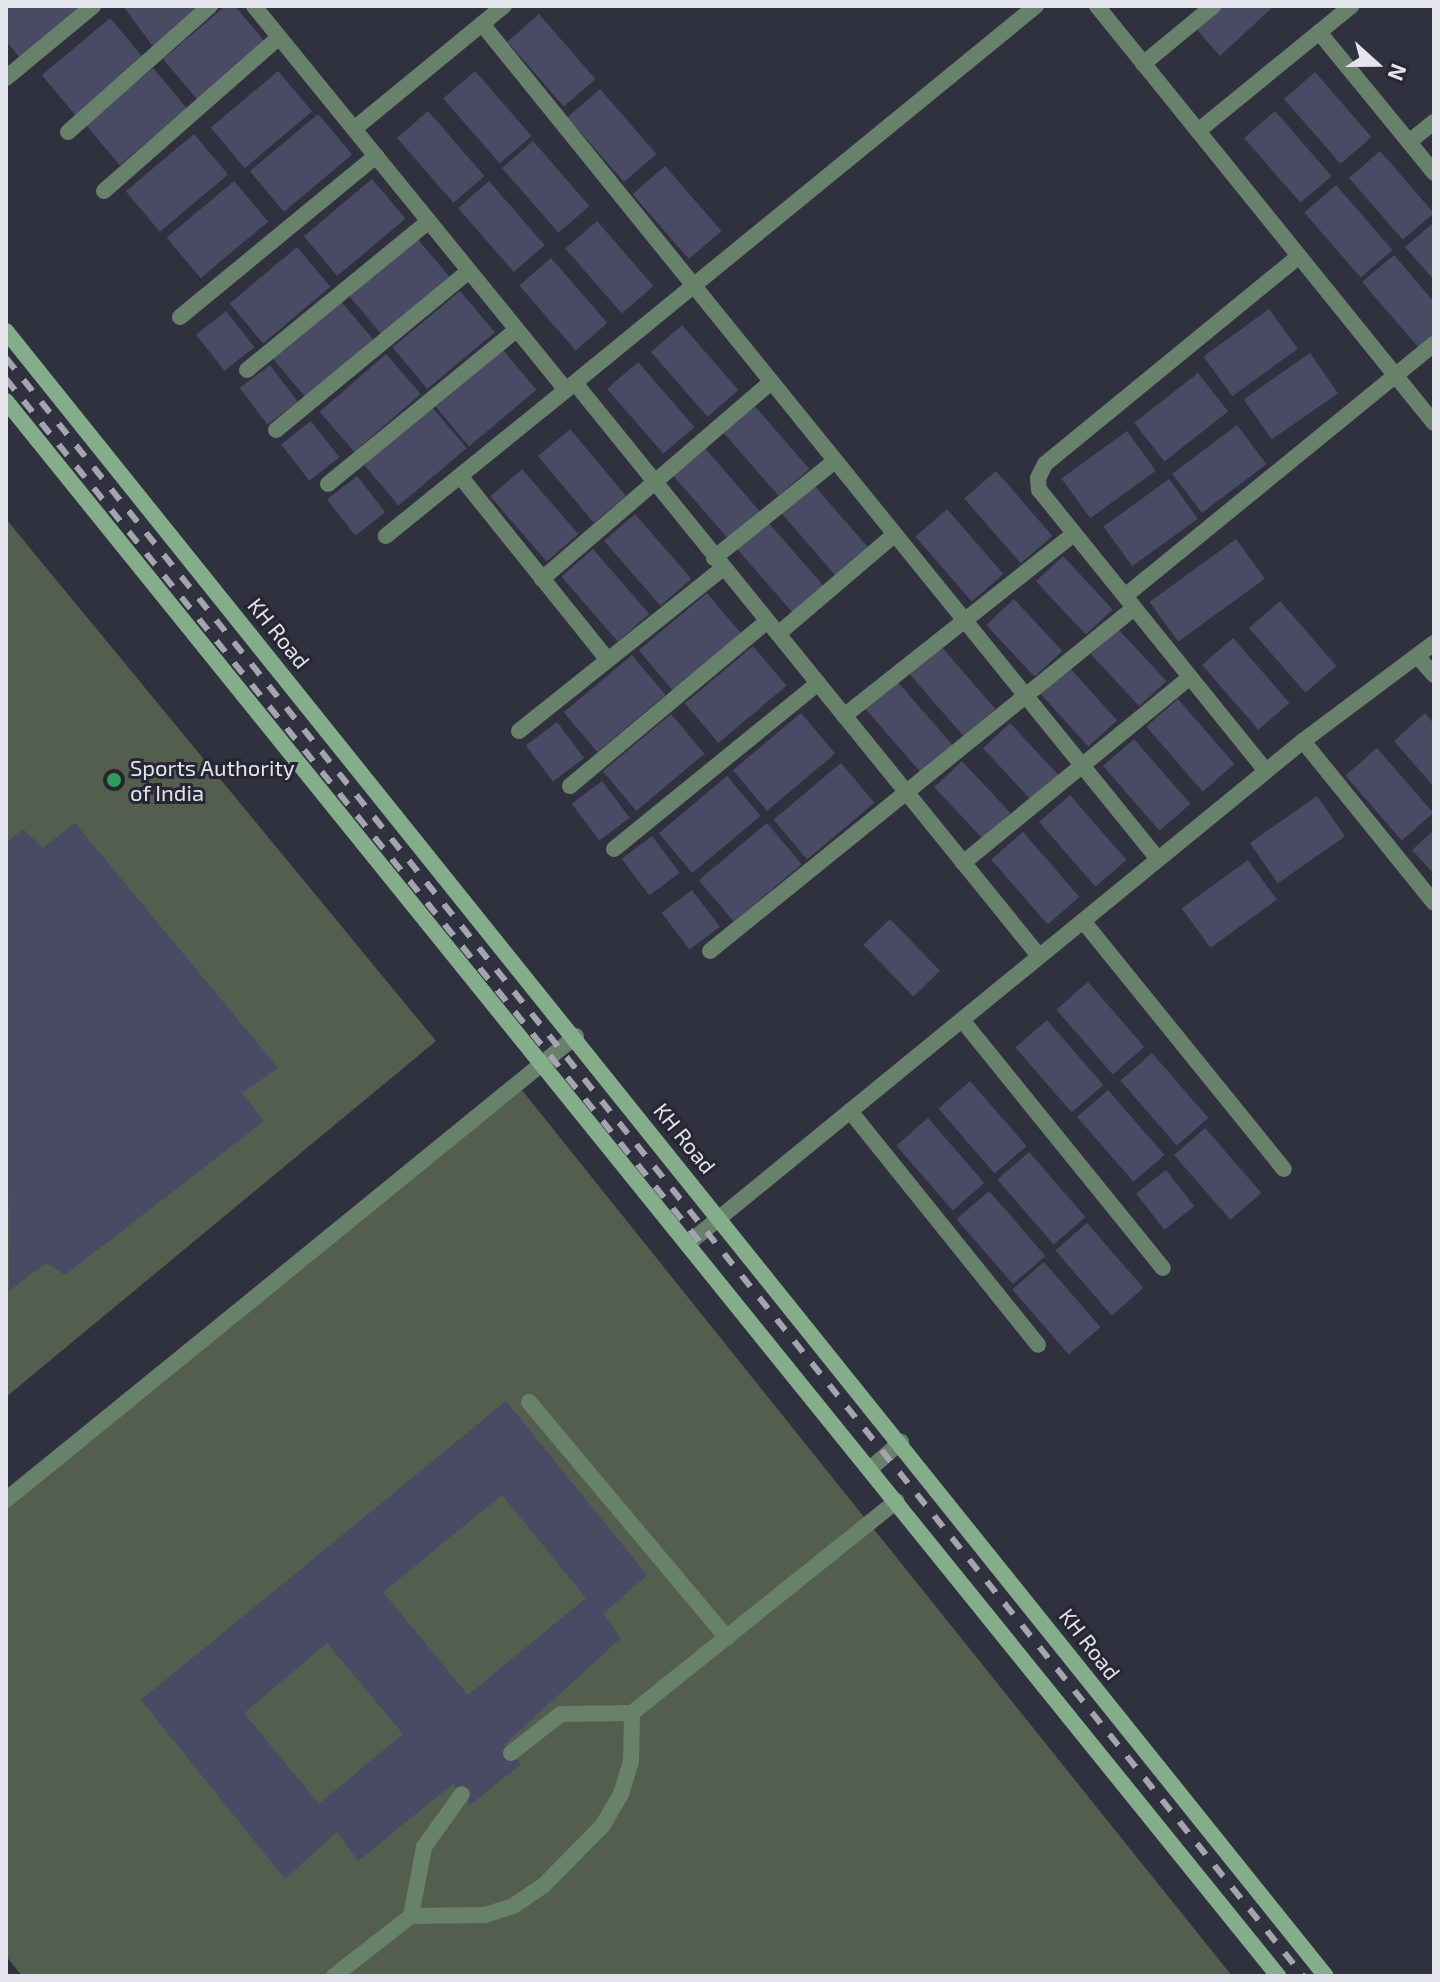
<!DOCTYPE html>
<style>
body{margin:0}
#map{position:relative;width:1440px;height:1982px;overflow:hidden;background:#30313e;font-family:"Exo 2",sans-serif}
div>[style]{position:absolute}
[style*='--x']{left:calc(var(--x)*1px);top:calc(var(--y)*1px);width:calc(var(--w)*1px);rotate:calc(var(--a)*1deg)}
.green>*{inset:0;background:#545e4e}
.building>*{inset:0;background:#494a63;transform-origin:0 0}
.service>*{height:16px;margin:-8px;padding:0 8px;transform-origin:8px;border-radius:8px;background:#67816b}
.minor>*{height:16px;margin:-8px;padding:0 8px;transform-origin:8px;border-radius:8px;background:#67816b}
.secondary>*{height:16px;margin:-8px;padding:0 8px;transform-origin:8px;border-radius:8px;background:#84ae8a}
.rail>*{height:6px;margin-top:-3px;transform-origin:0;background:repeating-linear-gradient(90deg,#a4a5af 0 14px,transparent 0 28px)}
.dots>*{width:22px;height:22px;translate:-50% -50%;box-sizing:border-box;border:4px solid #272734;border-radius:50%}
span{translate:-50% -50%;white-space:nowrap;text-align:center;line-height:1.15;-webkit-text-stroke:6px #272734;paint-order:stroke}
.street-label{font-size:22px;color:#e4e4ed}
.poi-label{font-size:22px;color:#e4e4ed}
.left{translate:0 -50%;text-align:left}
.frame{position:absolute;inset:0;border:8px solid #e4e4ed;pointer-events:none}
.north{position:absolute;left:1336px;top:24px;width:80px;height:80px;-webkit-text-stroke:6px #272734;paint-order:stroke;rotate:111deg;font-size:22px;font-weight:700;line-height:32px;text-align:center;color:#e4e4ed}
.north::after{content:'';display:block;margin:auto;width:28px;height:36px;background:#e4e4ed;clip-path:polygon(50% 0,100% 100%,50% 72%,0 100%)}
</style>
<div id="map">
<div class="green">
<div style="clip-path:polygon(6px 519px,436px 1041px,6px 1397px)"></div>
<div style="clip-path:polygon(513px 1079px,1232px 1976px,22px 1976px,6px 1956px,6px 1489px)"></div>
</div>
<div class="building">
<div style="clip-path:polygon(6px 6px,81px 6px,20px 58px,6px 41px)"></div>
<div style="clip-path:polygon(123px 6px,205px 6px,155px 49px)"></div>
<div style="clip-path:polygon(225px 6px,235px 6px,265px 42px,197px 99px,163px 59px)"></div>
<div style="clip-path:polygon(1204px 6px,1274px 6px,1220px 56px,1190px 22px)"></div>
<div style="left:539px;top:14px;width:86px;height:42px;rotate:49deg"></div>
<div style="left:110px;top:18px;width:53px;height:89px;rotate:50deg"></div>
<div style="left:153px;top:68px;width:53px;height:88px;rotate:50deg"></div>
<div style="left:278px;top:71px;width:53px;height:88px;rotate:50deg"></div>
<div style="left:475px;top:71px;width:86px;height:42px;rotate:49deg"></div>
<div style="left:1315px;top:72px;width:86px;height:41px;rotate:49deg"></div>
<div style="left:600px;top:89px;width:86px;height:43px;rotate:49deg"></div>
<div style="left:428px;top:111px;width:86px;height:41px;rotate:49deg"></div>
<div style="left:1275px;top:111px;width:86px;height:41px;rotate:49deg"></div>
<div style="left:318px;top:114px;width:53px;height:89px;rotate:50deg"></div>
<div style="left:194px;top:134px;width:53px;height:89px;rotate:50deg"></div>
<div style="left:533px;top:141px;width:86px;height:41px;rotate:49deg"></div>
<div style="left:1380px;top:151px;width:82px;height:41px;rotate:49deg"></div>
<div style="left:665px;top:166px;width:86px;height:43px;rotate:49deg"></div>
<div style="left:372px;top:179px;width:52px;height:89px;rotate:50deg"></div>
<div style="left:234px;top:181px;width:53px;height:88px;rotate:50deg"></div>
<div style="left:489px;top:181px;width:85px;height:41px;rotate:49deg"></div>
<div style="left:1336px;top:185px;width:86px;height:42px;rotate:49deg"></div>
<div style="left:597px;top:221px;width:86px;height:42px;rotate:49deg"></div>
<div style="clip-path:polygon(1434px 222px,1434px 280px,1405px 247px)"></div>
<div style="left:416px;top:237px;width:54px;height:89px;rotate:50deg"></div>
<div style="left:297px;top:247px;width:52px;height:88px;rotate:50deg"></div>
<div style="clip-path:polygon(1394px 255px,1434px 302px,1434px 334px,1419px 348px,1362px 282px)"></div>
<div style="left:551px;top:258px;width:86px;height:42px;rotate:49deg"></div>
<div style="left:460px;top:291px;width:54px;height:88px;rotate:50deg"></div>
<div style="left:340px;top:300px;width:52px;height:89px;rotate:50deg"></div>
<div style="left:1269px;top:309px;width:49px;height:81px;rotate:54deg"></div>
<div style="left:226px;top:311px;width:46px;height:38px;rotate:52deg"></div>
<div style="left:682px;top:325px;width:86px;height:41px;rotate:49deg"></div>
<div style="left:503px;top:350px;width:52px;height:88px;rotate:50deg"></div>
<div style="left:1310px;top:353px;width:49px;height:81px;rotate:55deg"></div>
<div style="left:386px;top:354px;width:53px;height:88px;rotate:49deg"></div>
<div style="left:638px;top:362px;width:86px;height:41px;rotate:49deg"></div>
<div style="left:270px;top:365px;width:46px;height:38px;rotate:53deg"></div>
<div style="left:1198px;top:373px;width:49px;height:81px;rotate:52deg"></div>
<div style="left:753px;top:404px;width:86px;height:41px;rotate:49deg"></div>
<div style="left:432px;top:407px;width:54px;height:89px;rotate:50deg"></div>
<div style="left:311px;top:421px;width:46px;height:38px;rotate:52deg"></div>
<div style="left:1237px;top:425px;width:49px;height:81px;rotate:53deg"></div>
<div style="left:570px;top:429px;width:87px;height:42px;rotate:50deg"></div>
<div style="left:1127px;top:431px;width:49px;height:81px;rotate:54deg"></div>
<div style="left:704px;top:447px;width:86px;height:42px;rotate:49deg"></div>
<div style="left:522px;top:469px;width:86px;height:42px;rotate:49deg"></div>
<div style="left:996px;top:471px;width:86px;height:42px;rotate:49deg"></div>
<div style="left:357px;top:476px;width:46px;height:38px;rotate:52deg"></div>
<div style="left:1169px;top:479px;width:49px;height:81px;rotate:54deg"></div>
<div style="left:813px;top:484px;width:86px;height:43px;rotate:49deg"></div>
<div style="left:947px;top:509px;width:86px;height:42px;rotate:49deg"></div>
<div style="left:635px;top:514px;width:86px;height:41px;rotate:49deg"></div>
<div style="left:768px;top:522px;width:86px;height:41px;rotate:49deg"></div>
<div style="left:1236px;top:539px;width:49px;height:107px;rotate:54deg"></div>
<div style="left:593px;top:549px;width:86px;height:42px;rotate:49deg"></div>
<div style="left:1063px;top:556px;width:73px;height:37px;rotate:47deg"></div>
<div style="left:707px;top:593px;width:53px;height:89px;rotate:50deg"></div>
<div style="left:1014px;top:599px;width:71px;height:38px;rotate:47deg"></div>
<div style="left:1280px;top:601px;width:86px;height:41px;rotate:49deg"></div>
<div style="left:1118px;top:629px;width:71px;height:37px;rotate:47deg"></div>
<div style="left:1233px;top:638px;width:86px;height:41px;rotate:49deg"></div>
<div style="left:939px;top:644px;width:86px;height:42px;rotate:49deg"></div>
<div style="left:753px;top:646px;width:52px;height:89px;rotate:50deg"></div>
<div style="left:632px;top:655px;width:52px;height:89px;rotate:50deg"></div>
<div style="left:1069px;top:667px;width:72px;height:39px;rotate:48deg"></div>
<div style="left:896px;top:680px;width:86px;height:42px;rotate:49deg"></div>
<div style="left:1178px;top:699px;width:86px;height:42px;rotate:49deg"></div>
<div style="left:801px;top:713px;width:53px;height:89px;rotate:50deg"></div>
<div style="clip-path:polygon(1425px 713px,1434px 724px,1434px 787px,1394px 741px)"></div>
<div style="left:671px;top:714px;width:52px;height:89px;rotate:50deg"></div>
<div style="left:557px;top:722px;width:45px;height:39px;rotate:53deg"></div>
<div style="left:1010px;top:723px;width:71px;height:37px;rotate:47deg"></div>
<div style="left:1134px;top:739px;width:86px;height:41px;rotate:49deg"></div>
<div style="left:1377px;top:748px;width:86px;height:42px;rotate:49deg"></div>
<div style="left:962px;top:761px;width:71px;height:38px;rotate:47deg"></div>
<div style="left:841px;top:763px;width:52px;height:88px;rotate:50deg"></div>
<div style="left:727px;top:776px;width:52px;height:89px;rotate:50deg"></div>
<div style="left:602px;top:781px;width:46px;height:38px;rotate:53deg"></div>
<div style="left:1070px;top:795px;width:86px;height:41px;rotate:49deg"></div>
<div style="left:1317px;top:796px;width:49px;height:82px;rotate:55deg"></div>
<div style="clip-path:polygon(75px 823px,278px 1068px,242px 1093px,264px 1121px,65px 1275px,46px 1263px,9px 1291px,6px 843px,23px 829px,43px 848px)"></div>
<div style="left:767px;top:823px;width:54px;height:89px;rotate:50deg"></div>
<div style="clip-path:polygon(1434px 830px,1434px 874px,1412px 850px)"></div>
<div style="left:1023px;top:832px;width:86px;height:42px;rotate:49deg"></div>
<div style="left:652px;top:836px;width:46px;height:38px;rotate:53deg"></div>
<div style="left:1248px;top:860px;width:49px;height:82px;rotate:54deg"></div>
<div style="left:692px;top:890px;width:46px;height:38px;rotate:53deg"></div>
<div style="left:890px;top:919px;width:72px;height:37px;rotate:46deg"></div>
<div style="left:1088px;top:982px;width:86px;height:42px;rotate:49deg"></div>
<div style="left:1047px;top:1020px;width:86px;height:42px;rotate:49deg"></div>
<div style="left:1152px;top:1053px;width:86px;height:42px;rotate:49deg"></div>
<div style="left:970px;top:1081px;width:86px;height:42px;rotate:49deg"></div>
<div style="left:1108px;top:1090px;width:86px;height:41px;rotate:49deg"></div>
<div style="left:928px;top:1118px;width:86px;height:42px;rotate:49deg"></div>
<div style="left:1205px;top:1128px;width:86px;height:41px;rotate:49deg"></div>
<div style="left:1029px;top:1152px;width:86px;height:42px;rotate:49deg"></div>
<div style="left:1166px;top:1170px;width:46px;height:38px;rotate:52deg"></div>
<div style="left:989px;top:1191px;width:86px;height:43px;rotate:49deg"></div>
<div style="left:1087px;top:1223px;width:86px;height:42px;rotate:49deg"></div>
<div style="left:1044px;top:1262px;width:86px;height:42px;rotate:49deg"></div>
<div style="clip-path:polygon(evenodd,506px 1401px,647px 1575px,603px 1614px,621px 1638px,504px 1745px,521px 1764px,470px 1805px,453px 1784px,358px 1861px,337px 1832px,285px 1879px,141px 1700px,506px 1401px,502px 1495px,586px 1598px,468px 1695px,383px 1592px,502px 1495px,506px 1401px,327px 1643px,403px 1734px,319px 1804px,244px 1713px,327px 1643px)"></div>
</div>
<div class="service">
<div style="--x:529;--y:1402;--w:308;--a:50"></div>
<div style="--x:871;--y:1468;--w:40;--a:-41"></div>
<div style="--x:511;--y:1753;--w:63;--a:-38"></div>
<div style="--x:561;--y:1714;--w:71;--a:-0.8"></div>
<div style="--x:632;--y:1713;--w:339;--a:-38.7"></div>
<div style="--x:411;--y:1916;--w:74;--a:-0.8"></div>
<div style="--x:485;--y:1915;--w:29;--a:-18"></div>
<div style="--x:513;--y:1906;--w:37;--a:-34"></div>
<div style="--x:544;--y:1885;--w:84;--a:-45.5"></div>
<div style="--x:603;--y:1825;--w:36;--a:-60"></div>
<div style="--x:621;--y:1794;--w:34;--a:-73"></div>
<div style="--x:631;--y:1762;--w:49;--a:-88.8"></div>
<div style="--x:334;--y:1976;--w:98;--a:-37.9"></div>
<div style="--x:411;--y:1916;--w:70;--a:-79.3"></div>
<div style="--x:424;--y:1847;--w:65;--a:-54.4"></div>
</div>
<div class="minor">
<div style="--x:254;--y:6;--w:495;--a:50.9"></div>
<div style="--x:566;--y:390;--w:232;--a:141"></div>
<div style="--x:1097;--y:6;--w:536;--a:51.06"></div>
<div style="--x:482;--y:24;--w:1074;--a:51.01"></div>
<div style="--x:1319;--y:32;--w:142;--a:50.7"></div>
<div style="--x:1409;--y:142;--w:32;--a:-39"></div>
<div style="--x:1143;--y:64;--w:91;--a:-39.6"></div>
<div style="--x:6;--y:78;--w:113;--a:-39.6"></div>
<div style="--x:354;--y:129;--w:194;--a:-39.4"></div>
<div style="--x:1198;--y:131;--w:198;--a:-39.2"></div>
<div style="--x:68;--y:132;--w:190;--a:-41.6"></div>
<div style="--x:1409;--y:142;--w:40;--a:51"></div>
<div style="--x:104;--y:191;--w:233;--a:-41.3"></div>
<div style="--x:180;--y:317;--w:254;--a:-39.4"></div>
<div style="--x:247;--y:370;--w:235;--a:-39.3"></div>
<div style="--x:575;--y:383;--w:737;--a:51"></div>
<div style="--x:567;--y:389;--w:606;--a:-39.24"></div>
<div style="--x:276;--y:430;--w:250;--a:-39.5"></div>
<div style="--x:460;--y:476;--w:235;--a:51.2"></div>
<div style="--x:328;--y:484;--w:243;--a:-39.3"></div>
<div style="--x:714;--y:558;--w:155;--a:-38.7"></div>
<div style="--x:542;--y:579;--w:302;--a:-40.7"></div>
<div style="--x:1125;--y:596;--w:399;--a:-39.2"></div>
<div style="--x:778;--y:634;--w:153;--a:-40.5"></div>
<div style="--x:1418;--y:657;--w:24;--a:48"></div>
<div style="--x:844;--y:716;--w:293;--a:-38.4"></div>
<div style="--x:519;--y:731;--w:258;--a:-38.6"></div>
<div style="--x:1303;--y:741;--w:208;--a:51"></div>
<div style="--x:1266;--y:771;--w:361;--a:-128.9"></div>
<div style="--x:1039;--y:490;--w:12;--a:-95"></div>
<div style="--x:1038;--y:478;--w:16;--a:-63"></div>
<div style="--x:1045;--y:464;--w:328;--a:-39.3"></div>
<div style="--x:570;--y:786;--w:257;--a:-39.9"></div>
<div style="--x:614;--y:849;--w:263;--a:-39.1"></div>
<div style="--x:963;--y:863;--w:293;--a:-39.3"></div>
<div style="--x:1083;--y:921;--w:319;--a:51"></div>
<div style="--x:710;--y:951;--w:545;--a:-38.97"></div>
<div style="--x:962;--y:1020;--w:319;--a:51"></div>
<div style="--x:850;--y:1111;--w:300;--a:51.2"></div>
<div style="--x:690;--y:1242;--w:792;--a:-39.26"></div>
<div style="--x:1303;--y:741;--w:164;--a:-36.8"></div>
<div style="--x:6;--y:1500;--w:735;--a:-39.15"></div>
</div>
<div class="secondary">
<div style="--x:6;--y:331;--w:2109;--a:51.26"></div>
<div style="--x:6;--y:401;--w:2025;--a:51.07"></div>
</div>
<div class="rail">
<div style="--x:6;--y:358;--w:2074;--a:51.28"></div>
<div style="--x:6;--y:379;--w:1112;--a:51.2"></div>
</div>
<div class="dots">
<div style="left:114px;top:780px;background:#2e9e5b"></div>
</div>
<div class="street-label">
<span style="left:279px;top:633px;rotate:51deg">KH Road</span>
<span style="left:685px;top:1138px;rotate:51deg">KH Road</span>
<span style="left:1090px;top:1644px;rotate:52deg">KH Road</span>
</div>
<div class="poi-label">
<span class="left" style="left:130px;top:780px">Sports Authority<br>of India</span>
</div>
<div class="frame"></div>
<div class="north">N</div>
</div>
